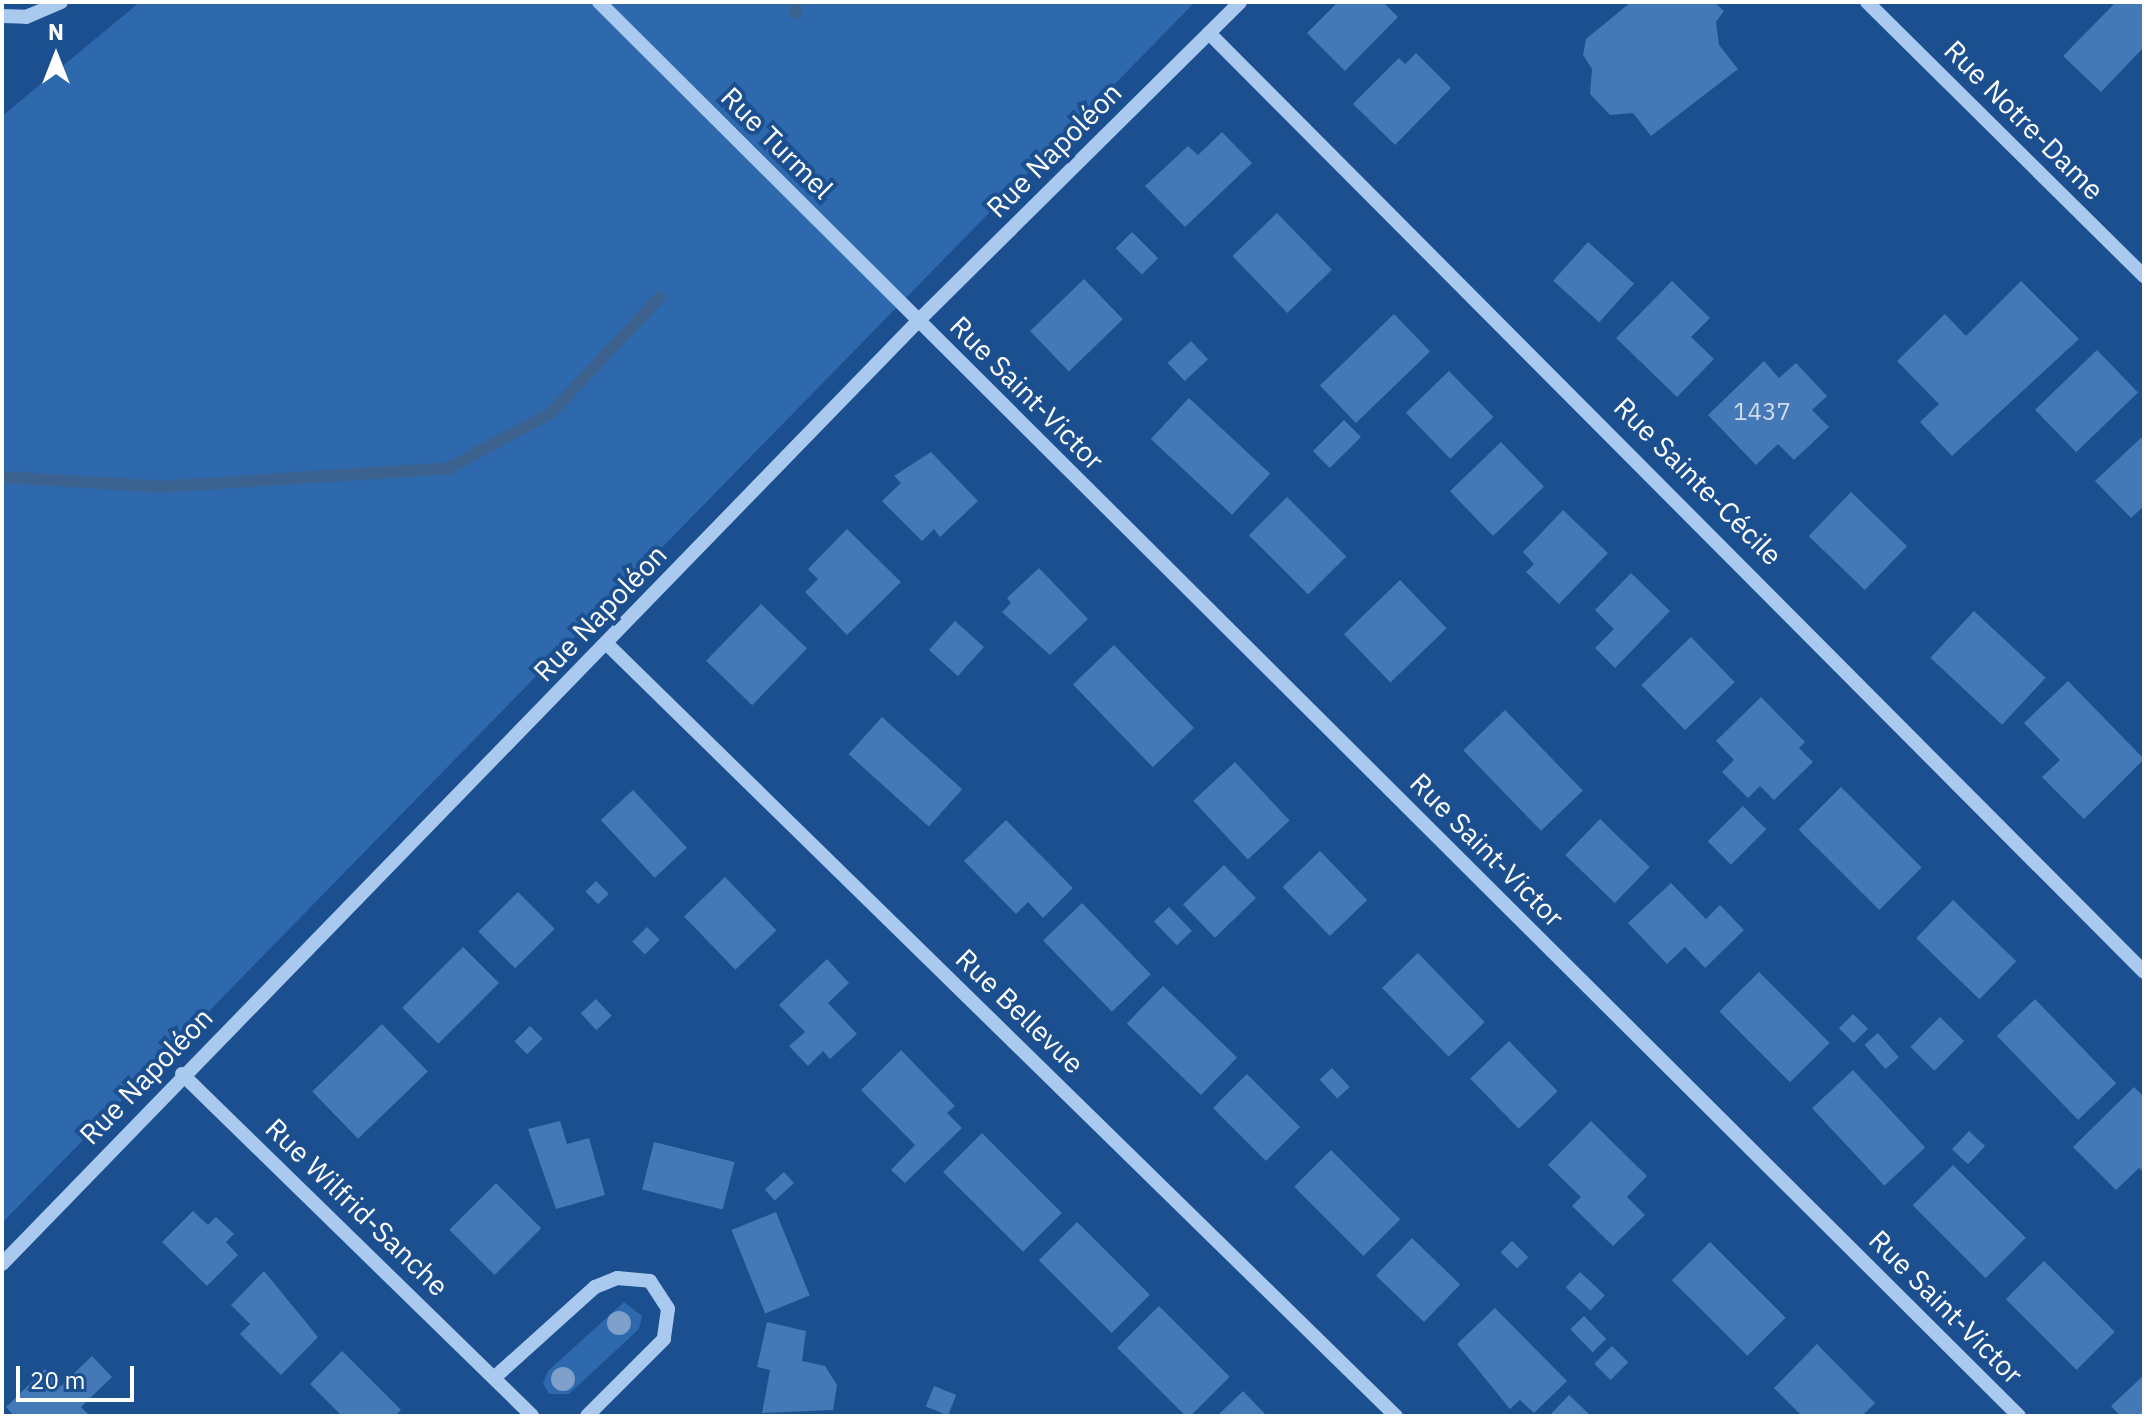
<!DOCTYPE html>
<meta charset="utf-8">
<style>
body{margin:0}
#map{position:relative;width:2146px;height:1418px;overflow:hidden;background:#1b4f8f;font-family:"IBM Plex Sans",sans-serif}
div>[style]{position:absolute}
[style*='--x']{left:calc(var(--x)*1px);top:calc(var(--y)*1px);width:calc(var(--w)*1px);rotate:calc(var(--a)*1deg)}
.green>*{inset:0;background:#2e69ad}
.stream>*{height:12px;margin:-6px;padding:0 6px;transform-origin:6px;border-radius:6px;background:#3c6290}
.building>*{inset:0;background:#4478b7;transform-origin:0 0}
.minor>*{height:14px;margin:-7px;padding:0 7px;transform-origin:7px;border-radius:7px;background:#a9c9ee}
.trees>*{width:24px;height:24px;margin:-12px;border-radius:50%;background:#7ea0ca}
span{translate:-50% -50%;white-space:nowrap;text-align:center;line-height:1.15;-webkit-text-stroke:8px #1b4f8f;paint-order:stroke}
.number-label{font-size:24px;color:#d0dded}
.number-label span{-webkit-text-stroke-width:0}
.street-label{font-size:28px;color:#fff}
.frame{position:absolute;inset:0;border:4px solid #fff;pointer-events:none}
.north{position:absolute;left:16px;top:16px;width:80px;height:80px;-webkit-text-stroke:6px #1b4f8f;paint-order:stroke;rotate:0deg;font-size:22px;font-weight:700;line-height:32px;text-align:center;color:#fff}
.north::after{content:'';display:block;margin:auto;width:28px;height:36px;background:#fff;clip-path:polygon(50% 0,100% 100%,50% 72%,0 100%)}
.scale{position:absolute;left:16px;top:1366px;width:118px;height:36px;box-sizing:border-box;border:4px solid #fff;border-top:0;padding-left:10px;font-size:24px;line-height:28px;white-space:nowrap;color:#fff;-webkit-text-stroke:6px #1b4f8f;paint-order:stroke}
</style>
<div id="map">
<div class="green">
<div style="clip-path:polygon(140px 2px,1195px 2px,2px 1223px,2px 116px)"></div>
<div style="clip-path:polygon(624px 1302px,642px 1316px,639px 1329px,569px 1394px,549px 1394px,543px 1383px,548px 1371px)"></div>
</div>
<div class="stream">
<div style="--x:796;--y:2;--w:11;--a:90"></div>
<div style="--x:2;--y:477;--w:157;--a:3.6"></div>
<div style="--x:159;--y:487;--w:291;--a:-3.7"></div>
<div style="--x:449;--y:468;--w:116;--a:-28.3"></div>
<div style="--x:551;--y:413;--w:158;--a:-46.8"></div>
</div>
<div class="building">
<div style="clip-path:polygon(1338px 2px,1383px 2px,1398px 17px,1345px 71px,1307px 33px)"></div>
<div style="clip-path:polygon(1631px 2px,1714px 2px,1724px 11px,1716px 22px,1719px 45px,1738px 69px,1651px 136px,1633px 113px,1610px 115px,1590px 94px,1592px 69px,1583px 55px,1586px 39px)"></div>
<div style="clip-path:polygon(2116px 2px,2144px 2px,2144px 47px,2101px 92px,2063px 56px)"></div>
<div style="clip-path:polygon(1416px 53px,1451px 88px,1395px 145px,1353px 104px,1399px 58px,1405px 64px)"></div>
<div style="clip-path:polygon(1222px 132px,1252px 163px,1185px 227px,1145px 186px,1188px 146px,1198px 155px)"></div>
<div style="left:1277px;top:213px;width:79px;height:62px;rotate:46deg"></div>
<div style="left:1132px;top:232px;width:37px;height:23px;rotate:45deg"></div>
<div style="left:1588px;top:242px;width:62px;height:52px;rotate:42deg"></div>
<div style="left:1084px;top:279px;width:56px;height:75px;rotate:46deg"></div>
<div style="clip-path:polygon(1672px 281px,1710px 318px,1691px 337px,1714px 359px,1677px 397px,1616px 338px)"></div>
<div style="clip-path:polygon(2021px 281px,2079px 339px,1952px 456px,1920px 422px,1939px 404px,1897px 361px,1945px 314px,1966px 336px)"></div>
<div style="left:1394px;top:314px;width:52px;height:103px;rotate:46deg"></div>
<div style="left:1191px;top:341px;width:25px;height:32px;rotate:47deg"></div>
<div style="left:2097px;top:350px;width:59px;height:86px;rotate:46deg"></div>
<div style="clip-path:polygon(1764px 361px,1779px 378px,1796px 363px,1827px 396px,1812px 410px,1829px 427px,1794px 460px,1778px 444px,1756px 465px,1708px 415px)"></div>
<div style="left:1449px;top:371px;width:64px;height:60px;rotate:46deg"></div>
<div style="left:1189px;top:398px;width:111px;height:56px;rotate:43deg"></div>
<div style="left:1344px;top:420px;width:24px;height:44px;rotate:45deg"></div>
<div style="clip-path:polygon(2144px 435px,2144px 506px,2131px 518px,2095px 481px)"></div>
<div style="left:1501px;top:442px;width:62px;height:71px;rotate:46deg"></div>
<div style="clip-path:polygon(931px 452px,978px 501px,940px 537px,934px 529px,922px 541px,882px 501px,901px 483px,894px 476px)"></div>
<div style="left:1851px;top:492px;width:78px;height:61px;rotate:44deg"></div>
<div style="left:1287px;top:497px;width:84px;height:54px;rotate:45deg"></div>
<div style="clip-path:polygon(1563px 510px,1608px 553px,1559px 604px,1526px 572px,1534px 564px,1523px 552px)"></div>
<div style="clip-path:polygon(847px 529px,901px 582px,847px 635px,805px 592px,818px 579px,808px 569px)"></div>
<div style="clip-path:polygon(1039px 568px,1088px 619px,1050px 655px,1002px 612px,1011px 603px,1007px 598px)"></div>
<div style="clip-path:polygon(1631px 573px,1670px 611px,1615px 668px,1595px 648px,1614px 629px,1595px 610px)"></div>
<div style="left:1400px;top:580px;width:67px;height:78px;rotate:46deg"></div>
<div style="left:761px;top:604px;width:64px;height:79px;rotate:44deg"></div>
<div style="left:1974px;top:611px;width:98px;height:64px;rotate:43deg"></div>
<div style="left:955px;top:621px;width:39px;height:39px;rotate:42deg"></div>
<div style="left:1691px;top:637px;width:63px;height:69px;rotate:46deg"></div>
<div style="left:1114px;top:645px;width:115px;height:57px;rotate:46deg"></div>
<div style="clip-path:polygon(2068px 681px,2144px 759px,2084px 819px,2042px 777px,2060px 760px,2024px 723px)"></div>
<div style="clip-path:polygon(1761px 697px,1805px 742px,1799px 748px,1813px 762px,1774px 800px,1760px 786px,1748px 798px,1722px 772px,1734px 760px,1716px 741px)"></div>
<div style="left:1505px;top:710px;width:112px;height:58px;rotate:46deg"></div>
<div style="left:882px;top:717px;width:108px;height:50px;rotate:42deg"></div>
<div style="left:1235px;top:762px;width:80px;height:57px;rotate:47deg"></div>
<div style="left:1841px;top:787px;width:114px;height:60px;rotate:45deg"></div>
<div style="left:633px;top:790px;width:79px;height:44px;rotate:47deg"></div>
<div style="left:1743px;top:806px;width:33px;height:50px;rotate:45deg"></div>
<div style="left:1600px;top:819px;width:69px;height:50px;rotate:44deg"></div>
<div style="clip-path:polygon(1006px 820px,1073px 888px,1043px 918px,1028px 902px,1016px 914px,964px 861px)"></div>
<div style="left:1320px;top:851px;width:68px;height:52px;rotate:46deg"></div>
<div style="left:1224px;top:865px;width:46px;height:57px;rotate:46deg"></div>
<div style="left:725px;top:877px;width:74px;height:57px;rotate:46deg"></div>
<div style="left:596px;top:881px;width:18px;height:15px;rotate:45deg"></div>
<div style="clip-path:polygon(1671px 883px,1706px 919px,1720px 905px,1744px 930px,1705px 968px,1685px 947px,1667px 964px,1628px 923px)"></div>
<div style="left:518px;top:892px;width:52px;height:56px;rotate:45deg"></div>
<div style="left:1953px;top:900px;width:88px;height:53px;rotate:44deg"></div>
<div style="left:1082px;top:903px;width:99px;height:54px;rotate:46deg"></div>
<div style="left:1169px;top:907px;width:33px;height:21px;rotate:46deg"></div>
<div style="left:647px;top:927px;width:18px;height:21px;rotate:45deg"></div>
<div style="left:463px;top:947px;width:51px;height:86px;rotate:45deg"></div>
<div style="left:1418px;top:953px;width:96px;height:50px;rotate:46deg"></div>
<div style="clip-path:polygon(827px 959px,849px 983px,828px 1003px,857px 1034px,830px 1059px,823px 1051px,808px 1066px,789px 1046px,805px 1032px,779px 1005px)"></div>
<div style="left:1759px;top:972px;width:100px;height:56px;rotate:45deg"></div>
<div style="left:1163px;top:986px;width:103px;height:52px;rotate:44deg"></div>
<div style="left:596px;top:999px;width:23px;height:21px;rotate:47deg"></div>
<div style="left:2035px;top:999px;width:117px;height:53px;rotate:46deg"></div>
<div style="left:1853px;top:1014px;width:21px;height:20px;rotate:45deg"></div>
<div style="left:1940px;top:1017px;width:34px;height:42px;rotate:45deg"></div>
<div style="left:382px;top:1024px;width:66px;height:97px;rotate:46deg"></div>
<div style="left:530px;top:1026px;width:18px;height:22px;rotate:45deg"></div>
<div style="left:1878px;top:1033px;width:32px;height:18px;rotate:49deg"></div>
<div style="left:1509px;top:1041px;width:70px;height:54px;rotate:46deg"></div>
<div style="clip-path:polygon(901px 1050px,955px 1106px,947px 1113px,962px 1128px,905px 1183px,891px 1170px,915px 1145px,861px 1090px)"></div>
<div style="left:1332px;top:1068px;width:26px;height:17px;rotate:47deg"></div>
<div style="left:1853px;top:1070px;width:106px;height:56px;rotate:47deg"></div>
<div style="left:1247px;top:1074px;width:75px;height:48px;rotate:45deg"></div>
<div style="clip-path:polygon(2134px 1087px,2144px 1097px,2144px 1173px,2139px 1168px,2116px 1190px,2073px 1147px)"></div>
<div style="clip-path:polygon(560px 1121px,567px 1144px,589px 1138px,605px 1195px,556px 1209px,528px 1129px)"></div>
<div style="clip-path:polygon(1591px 1121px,1647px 1176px,1627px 1197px,1645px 1215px,1613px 1246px,1572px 1206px,1581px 1197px,1548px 1165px)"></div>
<div style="left:1969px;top:1131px;width:22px;height:25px;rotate:43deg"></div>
<div style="left:982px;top:1133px;width:113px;height:55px;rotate:45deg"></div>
<div style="left:654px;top:1142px;width:83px;height:49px;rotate:14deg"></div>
<div style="left:1331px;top:1150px;width:98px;height:52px;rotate:45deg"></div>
<div style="left:1953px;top:1165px;width:103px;height:57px;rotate:45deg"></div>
<div style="left:784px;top:1172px;width:15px;height:26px;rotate:48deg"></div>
<div style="left:496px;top:1183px;width:64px;height:66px;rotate:45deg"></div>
<div style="clip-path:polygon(193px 1211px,208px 1225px,216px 1217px,234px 1234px,226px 1242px,238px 1255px,207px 1286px,162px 1242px)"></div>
<div style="left:776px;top:1212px;width:90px;height:48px;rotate:68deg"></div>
<div style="left:1077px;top:1222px;width:103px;height:54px;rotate:45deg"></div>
<div style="left:1412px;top:1238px;width:67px;height:52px;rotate:44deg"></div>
<div style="left:1512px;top:1241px;width:23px;height:16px;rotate:45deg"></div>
<div style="left:1710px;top:1242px;width:107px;height:54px;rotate:45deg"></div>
<div style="left:2044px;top:1261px;width:100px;height:54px;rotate:45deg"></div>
<div style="clip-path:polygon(264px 1271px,318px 1337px,281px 1375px,240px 1334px,250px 1324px,231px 1305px)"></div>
<div style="left:1580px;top:1272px;width:34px;height:21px;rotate:43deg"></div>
<div style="left:1159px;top:1306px;width:100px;height:59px;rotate:45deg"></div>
<div style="clip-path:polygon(1495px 1308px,1567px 1381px,1534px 1413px,1520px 1400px,1510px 1409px,1457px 1344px)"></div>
<div style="left:1584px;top:1316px;width:32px;height:19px;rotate:46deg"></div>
<div style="clip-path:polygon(767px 1322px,806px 1331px,802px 1361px,825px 1366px,837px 1385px,833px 1410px,762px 1413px,770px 1370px,757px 1367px)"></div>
<div style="clip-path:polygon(1817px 1344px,1875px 1403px,1862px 1416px,1802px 1416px,1774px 1388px)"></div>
<div style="left:1612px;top:1346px;width:23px;height:25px;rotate:45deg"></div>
<div style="clip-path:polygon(342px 1351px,401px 1410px,395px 1416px,342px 1416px,310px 1384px)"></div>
<div style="clip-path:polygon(92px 1356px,112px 1377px,81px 1407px,90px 1416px,14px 1416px,6px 1407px,45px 1369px,61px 1386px)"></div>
<div style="clip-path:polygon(2144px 1375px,2144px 1416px,2120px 1416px,2111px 1406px)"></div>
<div style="left:934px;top:1386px;width:24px;height:22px;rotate:22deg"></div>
<div style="clip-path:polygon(1243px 1391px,1267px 1416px,1217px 1416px)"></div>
<div style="clip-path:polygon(1569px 1395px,1591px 1416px,1549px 1416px)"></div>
</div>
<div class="minor">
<div style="--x:599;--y:2;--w:2004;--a:44.88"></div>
<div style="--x:1867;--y:2;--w:390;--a:44.7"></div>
<div style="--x:2;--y:16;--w:24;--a:2"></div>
<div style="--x:26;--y:17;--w:38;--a:-23"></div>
<div style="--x:1209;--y:33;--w:1325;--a:45.12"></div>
<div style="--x:607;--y:644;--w:1104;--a:44.38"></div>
<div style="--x:182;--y:1074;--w:489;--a:44.3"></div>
<div style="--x:2;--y:1264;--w:1315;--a:-45.83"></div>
<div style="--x:918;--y:321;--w:453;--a:-44.7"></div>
<div style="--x:495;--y:1377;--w:135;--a:-42"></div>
<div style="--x:595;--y:1287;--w:24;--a:-22"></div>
<div style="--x:617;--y:1278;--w:33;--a:5"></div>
<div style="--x:650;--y:1281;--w:33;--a:57"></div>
<div style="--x:668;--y:1309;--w:30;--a:98"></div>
<div style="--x:664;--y:1339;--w:109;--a:135"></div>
</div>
<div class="trees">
<div style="left:619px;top:1323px"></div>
<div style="left:563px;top:1379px"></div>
</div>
<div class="number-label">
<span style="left:1762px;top:412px">1437</span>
</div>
<div class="street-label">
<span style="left:2024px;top:120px;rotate:45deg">Rue Notre-Dame</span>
<span style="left:777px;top:143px;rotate:45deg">Rue Turmel</span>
<span style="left:1054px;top:150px;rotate:-45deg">Rue Napoléon</span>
<span style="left:1027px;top:393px;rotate:45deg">Rue Saint-Victor</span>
<span style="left:1698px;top:481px;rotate:45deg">Rue Sainte-Cécile</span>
<span style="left:600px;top:613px;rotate:-46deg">Rue Napoléon</span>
<span style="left:1487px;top:850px;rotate:45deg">Rue Saint-Victor</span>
<span style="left:1020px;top:1011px;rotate:44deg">Rue Bellevue</span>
<span style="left:146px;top:1076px;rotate:-46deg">Rue Napoléon</span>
<span style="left:357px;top:1207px;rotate:44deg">Rue Wilfrid-Sanche</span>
<span style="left:1946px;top:1307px;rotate:45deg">Rue Saint-Victor</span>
</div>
<div class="frame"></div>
<div class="north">N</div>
<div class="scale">20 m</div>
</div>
